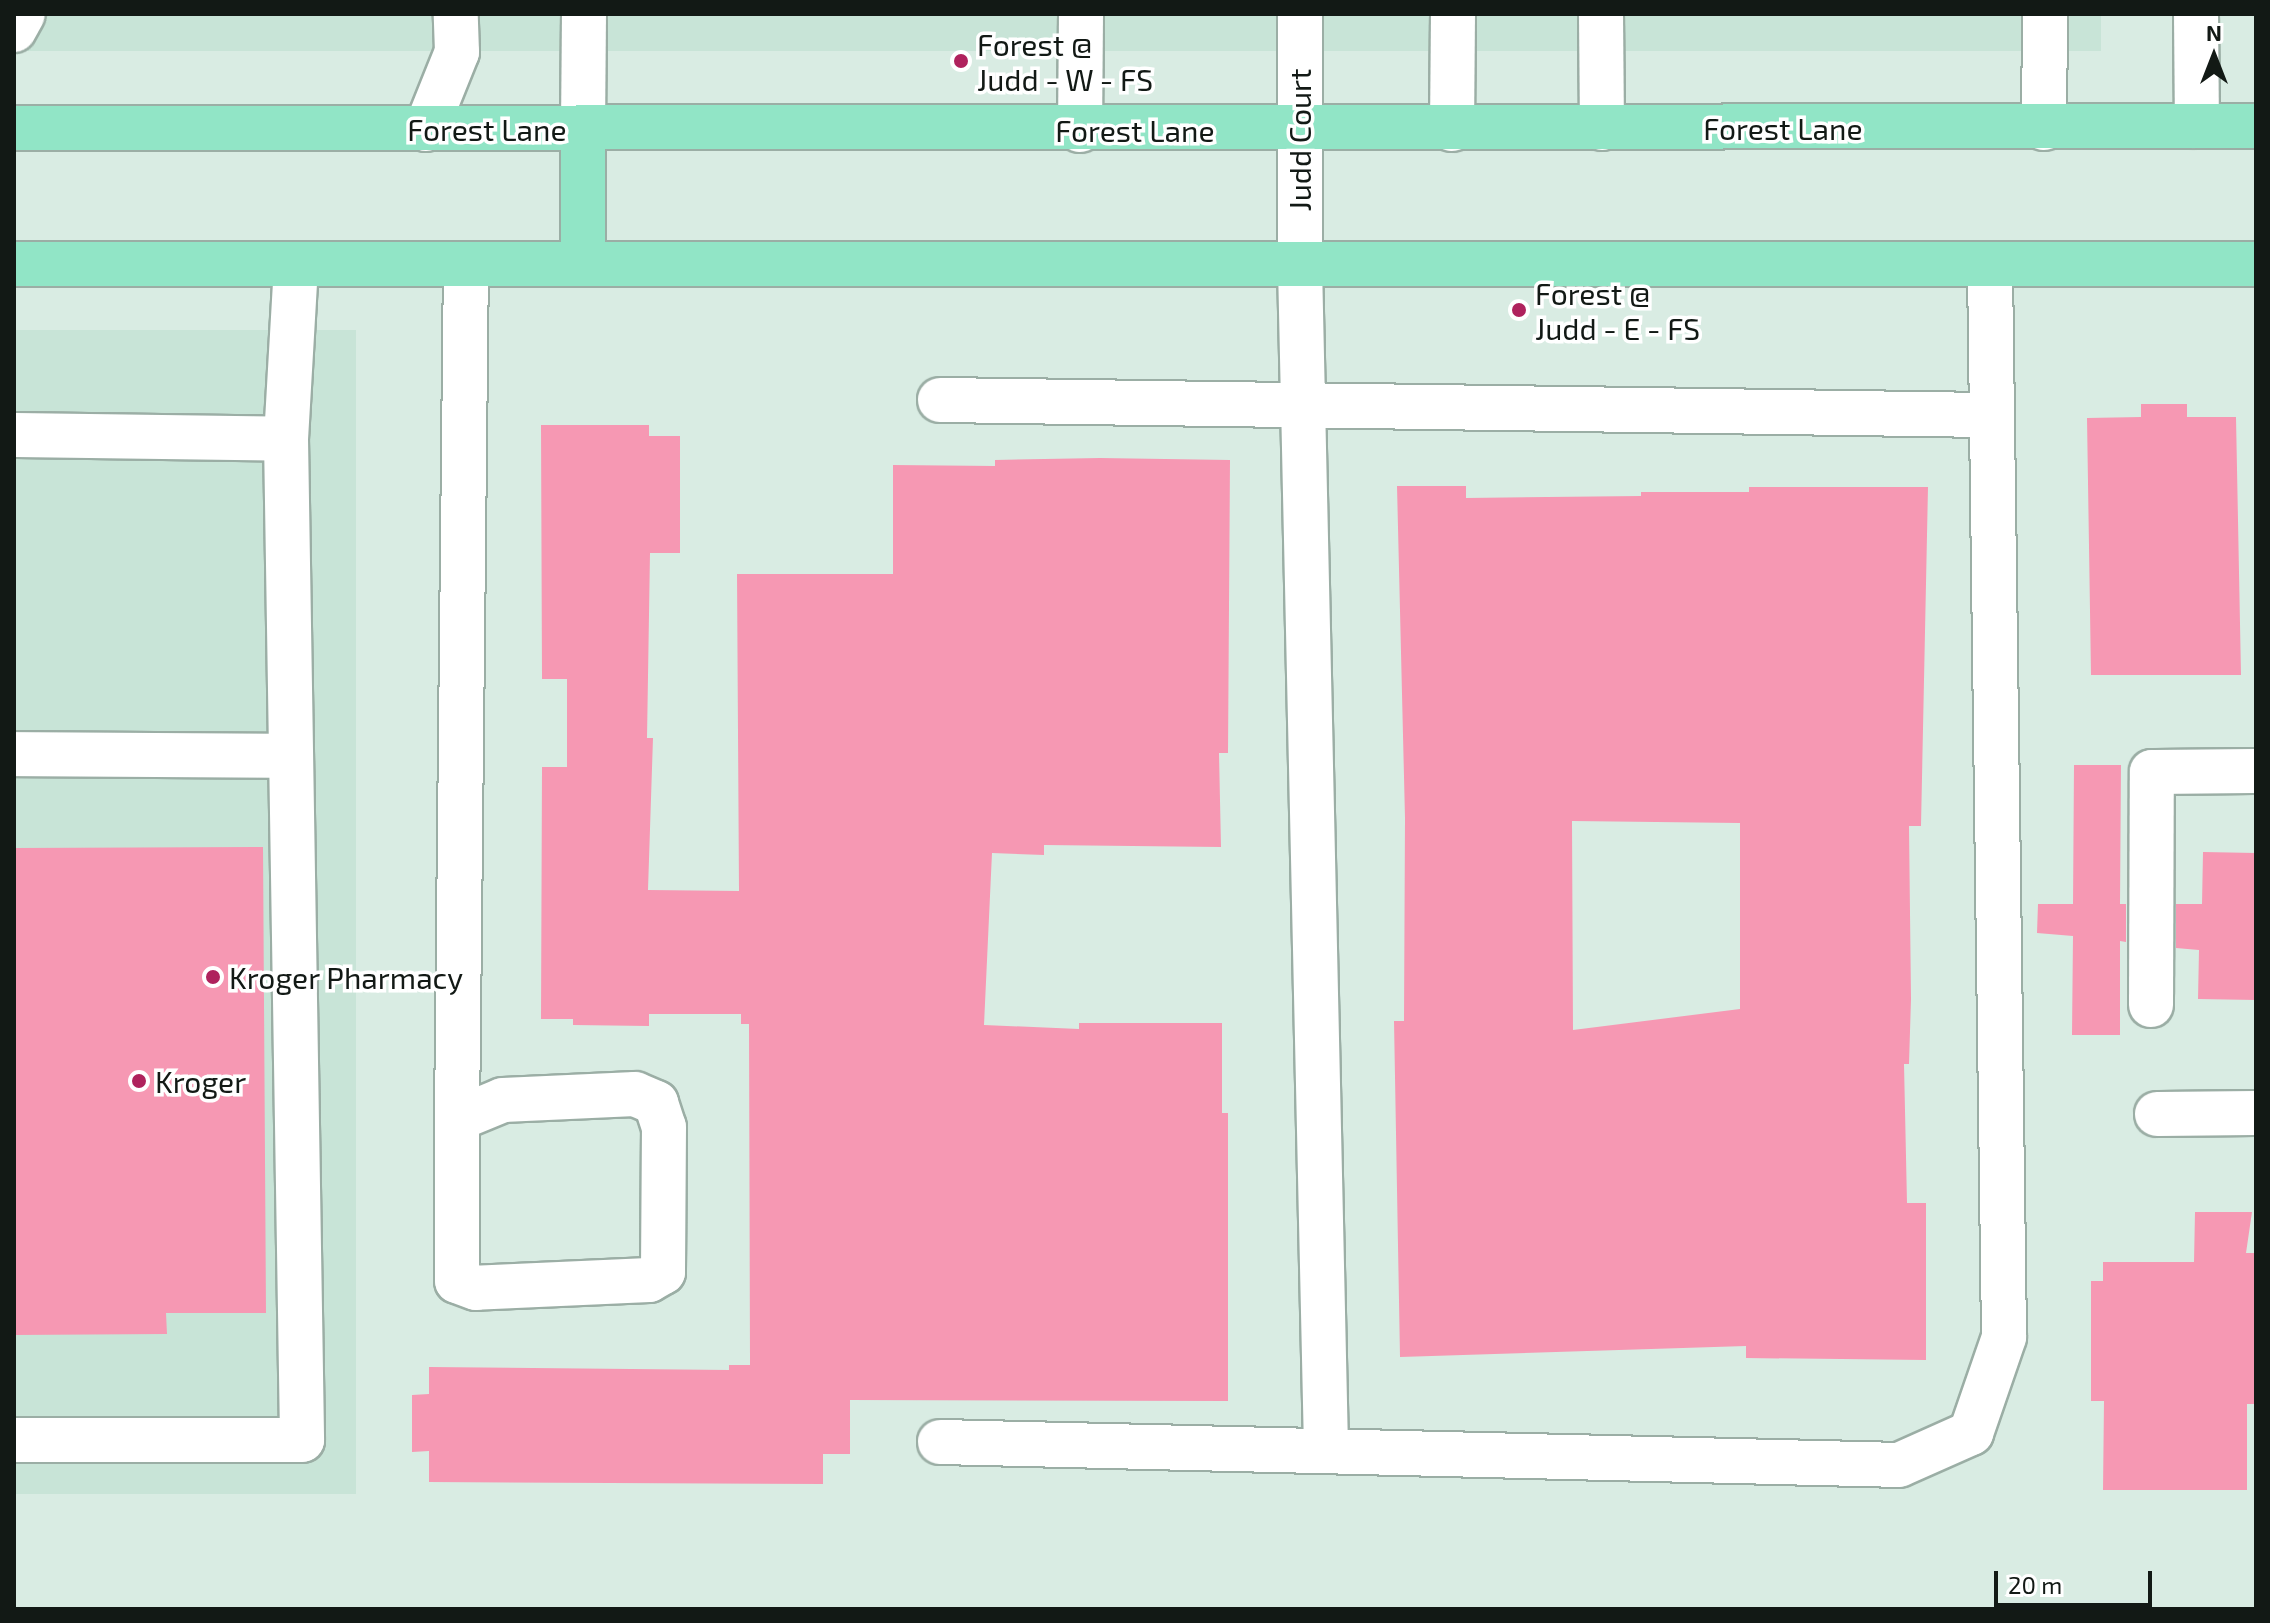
<!DOCTYPE html>
<style>
body{margin:0}
#map{position:relative;width:2270px;height:1623px;overflow:hidden;background:#d9ece3;font-family:"Exo 2",sans-serif}
div>[style]{position:absolute}
[style*='--x']{left:calc(var(--x)*1px);top:calc(var(--y)*1px);width:calc(var(--w)*1px);rotate:calc(var(--a)*1deg)}
.built>*{inset:0;background:#c8e4d7;transform-origin:0 0}
.building>*{inset:0;background:#f698b3}
.roads{filter:drop-shadow(2px 0 #9baea5) drop-shadow(-2px 0 #9baea5) drop-shadow(0 2px #9baea5) drop-shadow(0 -2px #9baea5)}
.minor>*{height:44px;margin:-22px;padding:0 22px;transform-origin:22px;border-radius:22px;background:#fff}
.major>*{height:44px;margin:-22px;padding:0 22px;transform-origin:22px;border-radius:22px;background:#91e5c6}
.dots>*{width:22px;height:22px;translate:-50% -50%;box-sizing:border-box;border:4px solid #fff;border-radius:50%}
span{translate:-50% -50%;white-space:nowrap;text-align:center;line-height:1.15;-webkit-text-stroke:7px #fff;paint-order:stroke}
.poi-label{font-size:30px;color:#121915}
.left{translate:0 -50%;text-align:left}
.street-label{font-size:30px;color:#121915}
.frame{position:absolute;inset:0;border:16px solid #121915;pointer-events:none}
.north{position:absolute;left:2174px;top:16px;width:80px;height:80px;-webkit-text-stroke:6px #fff;paint-order:stroke;rotate:0deg;font-size:22px;font-weight:700;line-height:32px;text-align:center;color:#121915}
.north::after{content:'';display:block;margin:auto;width:28px;height:36px;background:#121915;clip-path:polygon(50% 0,100% 100%,50% 72%,0 100%)}
.scale{position:absolute;left:1994px;top:1571px;width:158px;height:36px;box-sizing:border-box;border:4px solid #121915;border-top:0;padding-left:10px;font-size:24px;line-height:28px;white-space:nowrap;color:#121915;-webkit-text-stroke:6px #fff;paint-order:stroke}
</style>
<div id="map">
<div class="built">
<div style="left:14px;top:14px;width:2087px;height:37px"></div>
<div style="left:14px;top:330px;width:342px;height:1164px"></div>
</div>
<div class="building">
<div style="clip-path:polygon(2141px 404px,2187px 404px,2187px 417px,2236px 417px,2241px 675px,2091px 675px,2087px 418px,2141px 417px)"></div>
<div style="clip-path:polygon(541px 425px,649px 425px,649px 436px,680px 436px,680px 553px,650px 553px,647px 738px,653px 738px,648px 890px,739px 891px,737px 574px,893px 574px,893px 465px,995px 466px,995px 460px,1100px 458px,1230px 460px,1228px 753px,1219px 753px,1221px 847px,1044px 845px,1044px 855px,992px 853px,984px 1025px,1079px 1029px,1079px 1023px,1222px 1023px,1222px 1113px,1228px 1113px,1228px 1401px,850px 1400px,850px 1454px,823px 1454px,823px 1484px,429px 1482px,429px 1451px,412px 1452px,412px 1395px,429px 1394px,429px 1367px,729px 1370px,729px 1365px,750px 1365px,749px 1024px,741px 1024px,741px 1014px,649px 1014px,649px 1026px,573px 1025px,573px 1019px,541px 1019px,542px 767px,567px 767px,567px 679px,542px 679px)"></div>
<div style="clip-path:polygon(evenodd,1397px 486px,1466px 486px,1466px 498px,1641px 496px,1641px 492px,1749px 492px,1749px 487px,1928px 487px,1921px 826px,1909px 826px,1911px 999px,1909px 1064px,1904px 1064px,1907px 1203px,1926px 1203px,1926px 1360px,1746px 1358px,1746px 1346px,1400px 1357px,1394px 1021px,1404px 1021px,1405px 818px,1397px 486px,1572px 821px,1740px 823px,1740px 1009px,1573px 1030px,1572px 821px)"></div>
<div style="clip-path:polygon(2074px 765px,2121px 765px,2120px 904px,2126px 904px,2126px 942px,2120px 941px,2120px 1035px,2072px 1035px,2073px 936px,2037px 933px,2038px 904px,2073px 904px)"></div>
<div style="clip-path:polygon(263px 847px,266px 1313px,166px 1313px,167px 1334px,14px 1335px,14px 848px)"></div>
<div style="clip-path:polygon(2203px 852px,2256px 853px,2256px 1000px,2198px 999px,2199px 950px,2176px 948px,2176px 904px,2202px 904px)"></div>
<div style="clip-path:polygon(2195px 1212px,2252px 1212px,2246px 1253px,2256px 1253px,2256px 1404px,2247px 1404px,2247px 1490px,2103px 1490px,2104px 1401px,2091px 1401px,2091px 1281px,2103px 1281px,2103px 1262px,2194px 1262px)"></div>
</div>
<div class="roads">
<div class="minor">
<div style="--x:1300;--y:14;--w:252;--a:90"></div>
<div style="--x:1300;--y:266;--w:1183;--a:88.74"></div>
<div style="--x:1601;--y:14;--w:114;--a:89.5"></div>
<div style="--x:2196;--y:14;--w:112;--a:89.5"></div>
<div style="--x:14;--y:30;--w:18;--a:-61"></div>
<div style="--x:2044;--y:128;--w:114;--a:-89.5"></div>
<div style="--x:426;--y:129;--w:83;--a:-68.1"></div>
<div style="--x:457;--y:52;--w:38;--a:-92"></div>
<div style="--x:583;--y:129;--w:115;--a:-89.5"></div>
<div style="--x:1452;--y:129;--w:115;--a:-89.5"></div>
<div style="--x:1080;--y:130;--w:116;--a:-89.5"></div>
<div style="--x:940;--y:400;--w:1052;--a:0.82"></div>
<div style="--x:14;--y:435;--w:272;--a:0.8"></div>
<div style="--x:286;--y:439;--w:1001;--a:89.08"></div>
<div style="--x:302;--y:1440;--w:288;--a:180"></div>
<div style="--x:286;--y:439;--w:175;--a:-86.7"></div>
<div style="--x:14;--y:754;--w:277;--a:0.4"></div>
<div style="--x:2151;--y:1005;--w:233;--a:-89.8"></div>
<div style="--x:2152;--y:772;--w:104;--a:-0.6"></div>
<div style="--x:635;--y:1094;--w:23;--a:23"></div>
<div style="--x:656;--y:1103;--w:25;--a:72"></div>
<div style="--x:664;--y:1127;--w:145;--a:90.4"></div>
<div style="--x:663;--y:1272;--w:16;--a:150"></div>
<div style="--x:649;--y:1280;--w:173;--a:177.4"></div>
<div style="--x:476;--y:1288;--w:20;--a:-160"></div>
<div style="--x:457;--y:1281;--w:162;--a:-90"></div>
<div style="--x:457;--y:1119;--w:50;--a:-22.4"></div>
<div style="--x:503;--y:1100;--w:132;--a:-2.6"></div>
<div style="--x:2157;--y:1114;--w:99;--a:-0.6"></div>
<div style="--x:457;--y:1119;--w:855;--a:-89.4"></div>
<div style="--x:940;--y:1442;--w:959;--a:1.37"></div>
<div style="--x:1899;--y:1465;--w:79;--a:-24"></div>
<div style="--x:1971;--y:1433;--w:102;--a:-71"></div>
<div style="--x:2004;--y:1337;--w:1073;--a:-90.75"></div>
</div>
<div class="major">
<div style="--x:14;--y:128;--w:2242;--a:-0.05"></div>
<div style="--x:583;--y:129;--w:135;--a:90"></div>
<div style="--x:14;--y:264;--w:2242;--a:0"></div>
</div>
</div>
<div class="dots">
<div style="left:961px;top:61px;background:#af225d"></div>
<div style="left:1519px;top:310px;background:#af225d"></div>
<div style="left:213px;top:977px;background:#af225d"></div>
<div style="left:139px;top:1081px;background:#af225d"></div>
</div>
<div class="poi-label">
<span class="left" style="left:977px;top:61px">Forest @<br>Judd - W - FS</span>
<span class="left" style="left:1535px;top:310px">Forest @<br>Judd - E - FS</span>
<span class="left" style="left:229px;top:977px">Kroger Pharmacy</span>
<span class="left" style="left:155px;top:1081px">Kroger</span>
</div>
<div class="street-label">
<span style="left:1783px;top:128px">Forest Lane</span>
<span style="left:487px;top:129px">Forest Lane</span>
<span style="left:1135px;top:130px">Forest Lane</span>
<span style="left:1299px;top:140px;rotate:-90deg">Judd Court</span>
</div>
<div class="frame"></div>
<div class="north">N</div>
<div class="scale">20 m</div>
</div>
